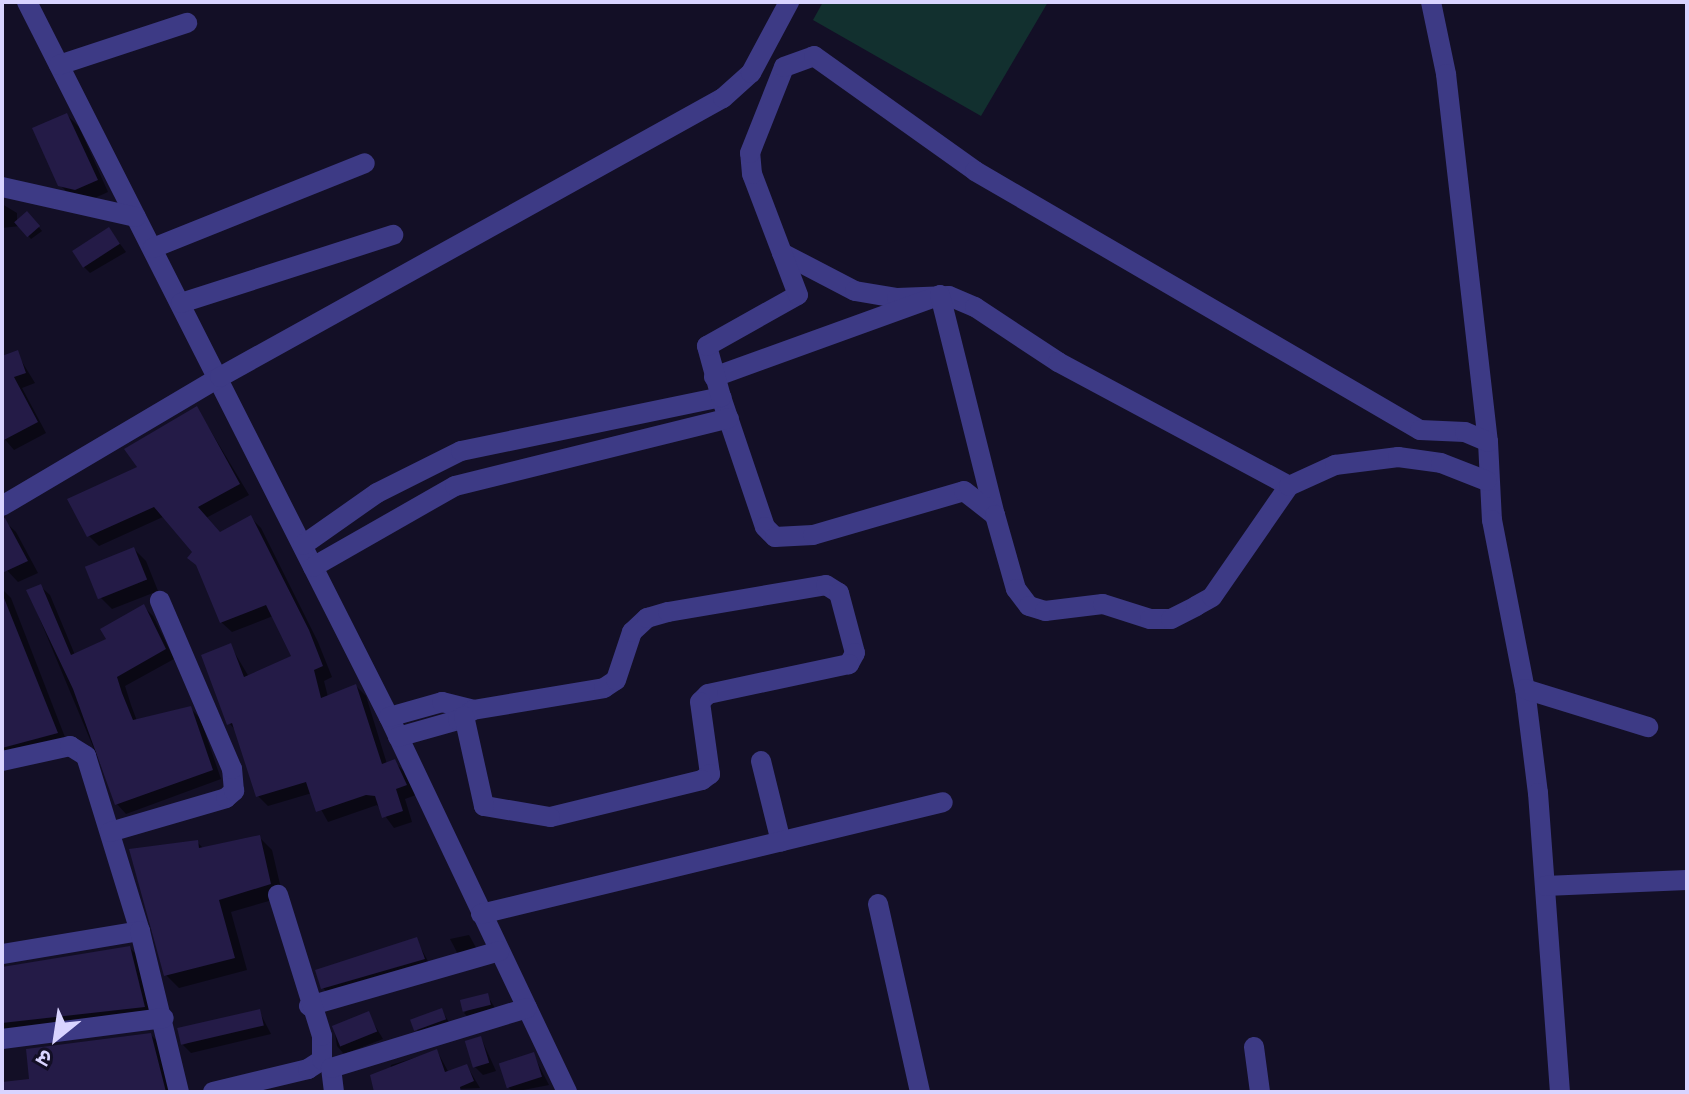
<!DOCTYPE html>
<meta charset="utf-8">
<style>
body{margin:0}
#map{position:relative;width:1689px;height:1094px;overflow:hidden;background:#130f26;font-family:Commissioner,"Noto Sans Devanagari",sans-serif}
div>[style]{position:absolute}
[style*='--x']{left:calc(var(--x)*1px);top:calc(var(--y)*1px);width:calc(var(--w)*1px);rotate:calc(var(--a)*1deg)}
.green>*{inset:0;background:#12302f}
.shadow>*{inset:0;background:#0007}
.building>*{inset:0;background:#241b47;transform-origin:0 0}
.minor>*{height:20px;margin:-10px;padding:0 10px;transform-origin:10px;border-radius:10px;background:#3d3a85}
span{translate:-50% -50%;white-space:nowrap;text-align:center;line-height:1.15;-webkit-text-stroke:8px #130f26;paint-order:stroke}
.frame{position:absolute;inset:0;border:4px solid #d9d4ff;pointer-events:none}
.north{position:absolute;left:16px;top:998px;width:80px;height:80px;-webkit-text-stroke:6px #130f26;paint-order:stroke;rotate:210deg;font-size:22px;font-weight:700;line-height:32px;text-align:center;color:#d9d4ff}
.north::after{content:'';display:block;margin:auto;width:28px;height:36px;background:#d9d4ff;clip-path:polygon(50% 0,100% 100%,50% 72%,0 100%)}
</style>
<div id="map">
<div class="green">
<div style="clip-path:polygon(823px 2px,1048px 2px,981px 116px,813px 20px)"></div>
</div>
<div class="shadow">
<div style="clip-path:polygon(67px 115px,79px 127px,108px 192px,88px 201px,73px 198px,60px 185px)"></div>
<div style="clip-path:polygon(2px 204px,17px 213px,17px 221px,27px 213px,42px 231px,31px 239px,20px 226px,2px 228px)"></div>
<div style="clip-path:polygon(109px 229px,126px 252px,90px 273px,82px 265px)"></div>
<div style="clip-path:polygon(19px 357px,35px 383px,22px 388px,46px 433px,14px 450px,2px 436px,2px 367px)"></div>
<div style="clip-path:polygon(197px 408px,249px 495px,206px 518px,220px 534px,251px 518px,261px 528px,318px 642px,332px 677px,324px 681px,328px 697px,356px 686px,366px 696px,387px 764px,394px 762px,405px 772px,416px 795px,405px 799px,412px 822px,394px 828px,377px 805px,328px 822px,312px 793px,268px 806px,258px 796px,237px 732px,229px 723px,230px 645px,249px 677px,294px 657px,273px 616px,232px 632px,221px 622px,195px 552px,165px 516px,99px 546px,89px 536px,140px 468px)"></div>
<div style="clip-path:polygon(2px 519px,16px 532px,38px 573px,18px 582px,2px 565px)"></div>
<div style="clip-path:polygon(134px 549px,146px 561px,158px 591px,112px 609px,100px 597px,88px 567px)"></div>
<div style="clip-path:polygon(40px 586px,50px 595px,75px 655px,108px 640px,144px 607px,153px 616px,174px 659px,125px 686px,131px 705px,137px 721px,190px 708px,200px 718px,221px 779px,126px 814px,117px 804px,28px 591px)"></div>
<div style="clip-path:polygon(2px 589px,11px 598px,68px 745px,14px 758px,2px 747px)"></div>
<div style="clip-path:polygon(259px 837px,272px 850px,283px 897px,231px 912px,247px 970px,179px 988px,166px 975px,132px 851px,197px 842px,204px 849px)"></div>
<div style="clip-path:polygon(469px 935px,479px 953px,460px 958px,450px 939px)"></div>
<div style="clip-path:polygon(416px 939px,430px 965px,329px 994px,323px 988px)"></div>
<div style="clip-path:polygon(130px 948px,143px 961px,157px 1020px,2px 1037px,2px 968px)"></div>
<div style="clip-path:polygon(487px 995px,498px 1013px,472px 1021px,464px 1013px)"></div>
<div style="clip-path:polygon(259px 1011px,271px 1034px,191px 1053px,183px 1045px)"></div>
<div style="clip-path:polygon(442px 1011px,452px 1027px,423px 1036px,415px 1028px)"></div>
<div style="clip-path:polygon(368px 1014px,383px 1039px,344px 1054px,337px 1046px,334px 1027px)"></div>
<div style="clip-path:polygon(151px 1035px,164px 1048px,175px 1092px,2px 1092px,2px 1087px,29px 1084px)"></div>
<div style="clip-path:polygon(481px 1038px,496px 1071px,483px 1075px,475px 1067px)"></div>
<div style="clip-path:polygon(437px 1051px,449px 1073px,467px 1066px,480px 1088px,387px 1092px,391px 1065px)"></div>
<div style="clip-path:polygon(533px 1054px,549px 1085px,513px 1092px,508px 1087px)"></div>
</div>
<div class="building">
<div style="clip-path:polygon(67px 113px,98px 180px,75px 190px,58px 186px,32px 128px)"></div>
<div style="left:27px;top:211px;width:20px;height:17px;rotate:49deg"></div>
<div style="left:109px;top:227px;width:20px;height:44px;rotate:57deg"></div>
<div style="clip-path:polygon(18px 350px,26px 373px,14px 377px,38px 422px,2px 441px,2px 356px)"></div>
<div style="clip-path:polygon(197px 406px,240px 484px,198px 507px,220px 532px,251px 515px,309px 630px,323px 666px,314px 670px,321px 698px,356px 684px,382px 764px,395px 759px,407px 785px,396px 789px,403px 811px,382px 818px,375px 796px,366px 795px,316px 812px,306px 782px,256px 797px,232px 723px,227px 725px,201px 655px,231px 643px,244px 677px,291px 656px,266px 605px,220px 623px,196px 565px,187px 558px,192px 552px,154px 507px,87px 537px,67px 499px,137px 467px,124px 449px)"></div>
<div style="clip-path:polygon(5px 518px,28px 561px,2px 573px,2px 519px)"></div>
<div style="left:134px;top:547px;width:35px;height:53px;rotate:68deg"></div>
<div style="clip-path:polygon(41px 584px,71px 655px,106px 639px,100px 629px,144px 604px,166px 649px,117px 677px,122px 693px,133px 720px,191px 706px,213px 770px,115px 805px,73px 689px,26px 590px)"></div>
<div style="clip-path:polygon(2px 593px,58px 733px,2px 748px)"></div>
<div style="clip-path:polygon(260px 835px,271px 884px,219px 900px,235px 958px,164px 976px,129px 849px,198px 840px,199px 848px)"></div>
<div style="clip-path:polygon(417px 937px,425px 959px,321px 989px,315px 970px)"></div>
<div style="clip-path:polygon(130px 946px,145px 1007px,2px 1023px,2px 967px)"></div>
<div style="left:488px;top:993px;width:12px;height:29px;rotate:76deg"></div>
<div style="left:442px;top:1008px;width:12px;height:34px;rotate:70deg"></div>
<div style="left:260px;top:1009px;width:17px;height:85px;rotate:77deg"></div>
<div style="left:369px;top:1011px;width:22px;height:40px;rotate:68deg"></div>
<div style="clip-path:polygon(151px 1033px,166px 1092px,2px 1092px,2px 1082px,29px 1079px,26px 1049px)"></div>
<div style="left:481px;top:1036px;width:28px;height:17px;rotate:73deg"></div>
<div style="clip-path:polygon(437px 1049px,445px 1072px,467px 1064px,474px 1081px,460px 1087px,461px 1092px,374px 1092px,370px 1075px)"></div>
<div style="left:534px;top:1052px;width:26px;height:37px;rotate:72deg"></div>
</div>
<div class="minor">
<div style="--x:27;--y:2;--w:801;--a:63.15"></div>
<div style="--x:389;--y:717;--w:415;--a:64.6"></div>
<div style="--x:1431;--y:2;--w:74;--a:78.2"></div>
<div style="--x:1446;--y:74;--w:370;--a:83.5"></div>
<div style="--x:1488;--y:442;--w:78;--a:87.1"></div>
<div style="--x:1492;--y:520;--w:172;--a:79"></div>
<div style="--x:1525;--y:689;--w:105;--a:82.9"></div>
<div style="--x:1538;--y:793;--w:300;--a:85.8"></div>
<div style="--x:59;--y:65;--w:135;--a:-18.2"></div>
<div style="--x:2;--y:187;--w:137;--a:12.6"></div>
<div style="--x:153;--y:248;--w:228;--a:-21.8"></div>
<div style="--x:782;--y:253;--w:82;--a:27.5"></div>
<div style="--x:855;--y:291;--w:43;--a:9.5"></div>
<div style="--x:897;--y:298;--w:52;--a:-2.2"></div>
<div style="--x:949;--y:296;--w:28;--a:23"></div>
<div style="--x:975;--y:307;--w:100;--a:33.5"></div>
<div style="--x:1058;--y:362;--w:262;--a:28.2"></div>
<div style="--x:181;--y:303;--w:223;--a:-17.8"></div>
<div style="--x:714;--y:377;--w:240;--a:-19.9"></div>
<div style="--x:940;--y:295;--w:227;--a:76"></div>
<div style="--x:721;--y:397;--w:137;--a:71.3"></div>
<div style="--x:765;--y:527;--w:14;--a:45"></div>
<div style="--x:775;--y:537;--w:38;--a:-3"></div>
<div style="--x:813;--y:535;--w:157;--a:-16.2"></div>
<div style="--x:964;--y:491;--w:39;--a:38"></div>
<div style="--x:995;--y:515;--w:77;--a:74.2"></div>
<div style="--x:1016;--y:589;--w:21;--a:53"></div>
<div style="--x:1029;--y:606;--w:17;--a:17"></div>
<div style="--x:1045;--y:611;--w:58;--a:-6.9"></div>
<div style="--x:1103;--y:604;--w:49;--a:17.7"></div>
<div style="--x:1150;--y:619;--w:21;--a:0"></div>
<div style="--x:1171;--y:619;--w:28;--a:-27"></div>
<div style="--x:1196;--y:606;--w:18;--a:-29"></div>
<div style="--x:1212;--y:597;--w:135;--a:-55.3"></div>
<div style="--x:1289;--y:486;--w:51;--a:-24.5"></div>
<div style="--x:1335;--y:465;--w:64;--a:-7.2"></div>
<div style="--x:1398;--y:457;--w:43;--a:7.9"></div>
<div style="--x:1441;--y:463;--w:49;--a:21.4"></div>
<div style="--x:2;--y:506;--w:253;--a:-30.6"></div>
<div style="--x:220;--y:377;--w:575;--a:-29.02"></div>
<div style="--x:723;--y:98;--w:38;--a:-42"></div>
<div style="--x:751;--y:73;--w:81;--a:-61.8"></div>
<div style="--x:303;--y:545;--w:90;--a:-35.1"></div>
<div style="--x:377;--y:493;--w:94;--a:-26.6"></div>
<div style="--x:461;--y:451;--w:266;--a:-11.7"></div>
<div style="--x:721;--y:397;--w:53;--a:-105.4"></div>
<div style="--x:707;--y:346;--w:104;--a:-29.3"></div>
<div style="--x:798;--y:295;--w:129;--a:-110.8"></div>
<div style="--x:752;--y:174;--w:21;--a:-95"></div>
<div style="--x:750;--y:153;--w:92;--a:-68.4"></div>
<div style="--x:784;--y:67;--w:32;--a:-20"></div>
<div style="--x:814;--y:56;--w:198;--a:35.5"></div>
<div style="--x:975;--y:171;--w:515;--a:30.2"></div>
<div style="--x:1420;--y:430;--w:45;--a:2.5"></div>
<div style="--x:1465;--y:432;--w:25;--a:23"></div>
<div style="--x:313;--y:567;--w:163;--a:-29.7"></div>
<div style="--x:455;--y:486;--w:282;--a:-13.9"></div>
<div style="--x:1525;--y:689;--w:129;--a:17.2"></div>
<div style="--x:389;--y:717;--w:55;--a:-15.8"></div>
<div style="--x:442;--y:702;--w:32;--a:14"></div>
<div style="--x:398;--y:737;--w:62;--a:-15.8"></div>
<div style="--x:458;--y:720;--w:18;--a:-34"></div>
<div style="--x:473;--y:710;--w:133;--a:-9.5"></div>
<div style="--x:604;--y:688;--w:14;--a:-34"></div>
<div style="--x:616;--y:680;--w:51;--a:-71.6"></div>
<div style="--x:632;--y:632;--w:21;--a:-43"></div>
<div style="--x:647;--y:618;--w:22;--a:-16"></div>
<div style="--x:668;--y:612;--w:160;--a:-9.7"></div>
<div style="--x:826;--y:585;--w:15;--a:32"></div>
<div style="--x:839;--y:593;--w:62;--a:75.1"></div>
<div style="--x:855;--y:653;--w:13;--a:119"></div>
<div style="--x:849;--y:664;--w:144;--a:168"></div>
<div style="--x:708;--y:694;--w:11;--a:135"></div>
<div style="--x:700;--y:702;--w:73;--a:82.1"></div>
<div style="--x:710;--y:774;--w:10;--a:143"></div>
<div style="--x:702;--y:780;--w:156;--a:166.3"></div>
<div style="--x:550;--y:817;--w:67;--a:-170.5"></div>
<div style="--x:484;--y:806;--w:92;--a:-102.5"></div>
<div style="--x:2;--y:761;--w:70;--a:-12.4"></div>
<div style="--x:70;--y:746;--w:19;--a:32"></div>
<div style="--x:86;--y:756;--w:183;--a:72.9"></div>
<div style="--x:140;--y:931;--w:140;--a:170.5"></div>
<div style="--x:761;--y:761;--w:83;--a:76.1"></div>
<div style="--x:110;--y:832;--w:121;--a:-16.3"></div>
<div style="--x:226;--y:798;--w:11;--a:-41"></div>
<div style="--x:234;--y:791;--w:22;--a:-95"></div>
<div style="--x:232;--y:769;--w:183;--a:-113.2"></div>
<div style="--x:1545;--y:886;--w:142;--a:-2.4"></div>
<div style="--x:878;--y:904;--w:193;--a:77.4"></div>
<div style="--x:481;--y:914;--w:475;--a:-13.6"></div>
<div style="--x:140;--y:931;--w:166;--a:76.4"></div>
<div style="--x:309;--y:1006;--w:198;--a:-16.1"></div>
<div style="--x:2;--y:1039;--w:163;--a:-7.4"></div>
<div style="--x:1254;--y:1047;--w:45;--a:82.4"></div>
<div style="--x:213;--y:1092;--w:98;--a:-13.6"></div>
<div style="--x:308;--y:1069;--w:17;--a:-33"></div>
<div style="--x:322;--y:1060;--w:24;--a:-90"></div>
<div style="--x:322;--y:1036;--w:148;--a:-107.3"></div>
<div style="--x:334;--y:1092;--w:24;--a:-97"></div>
<div style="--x:331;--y:1068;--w:205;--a:-17"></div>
</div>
<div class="frame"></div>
<div class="north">उ</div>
</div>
